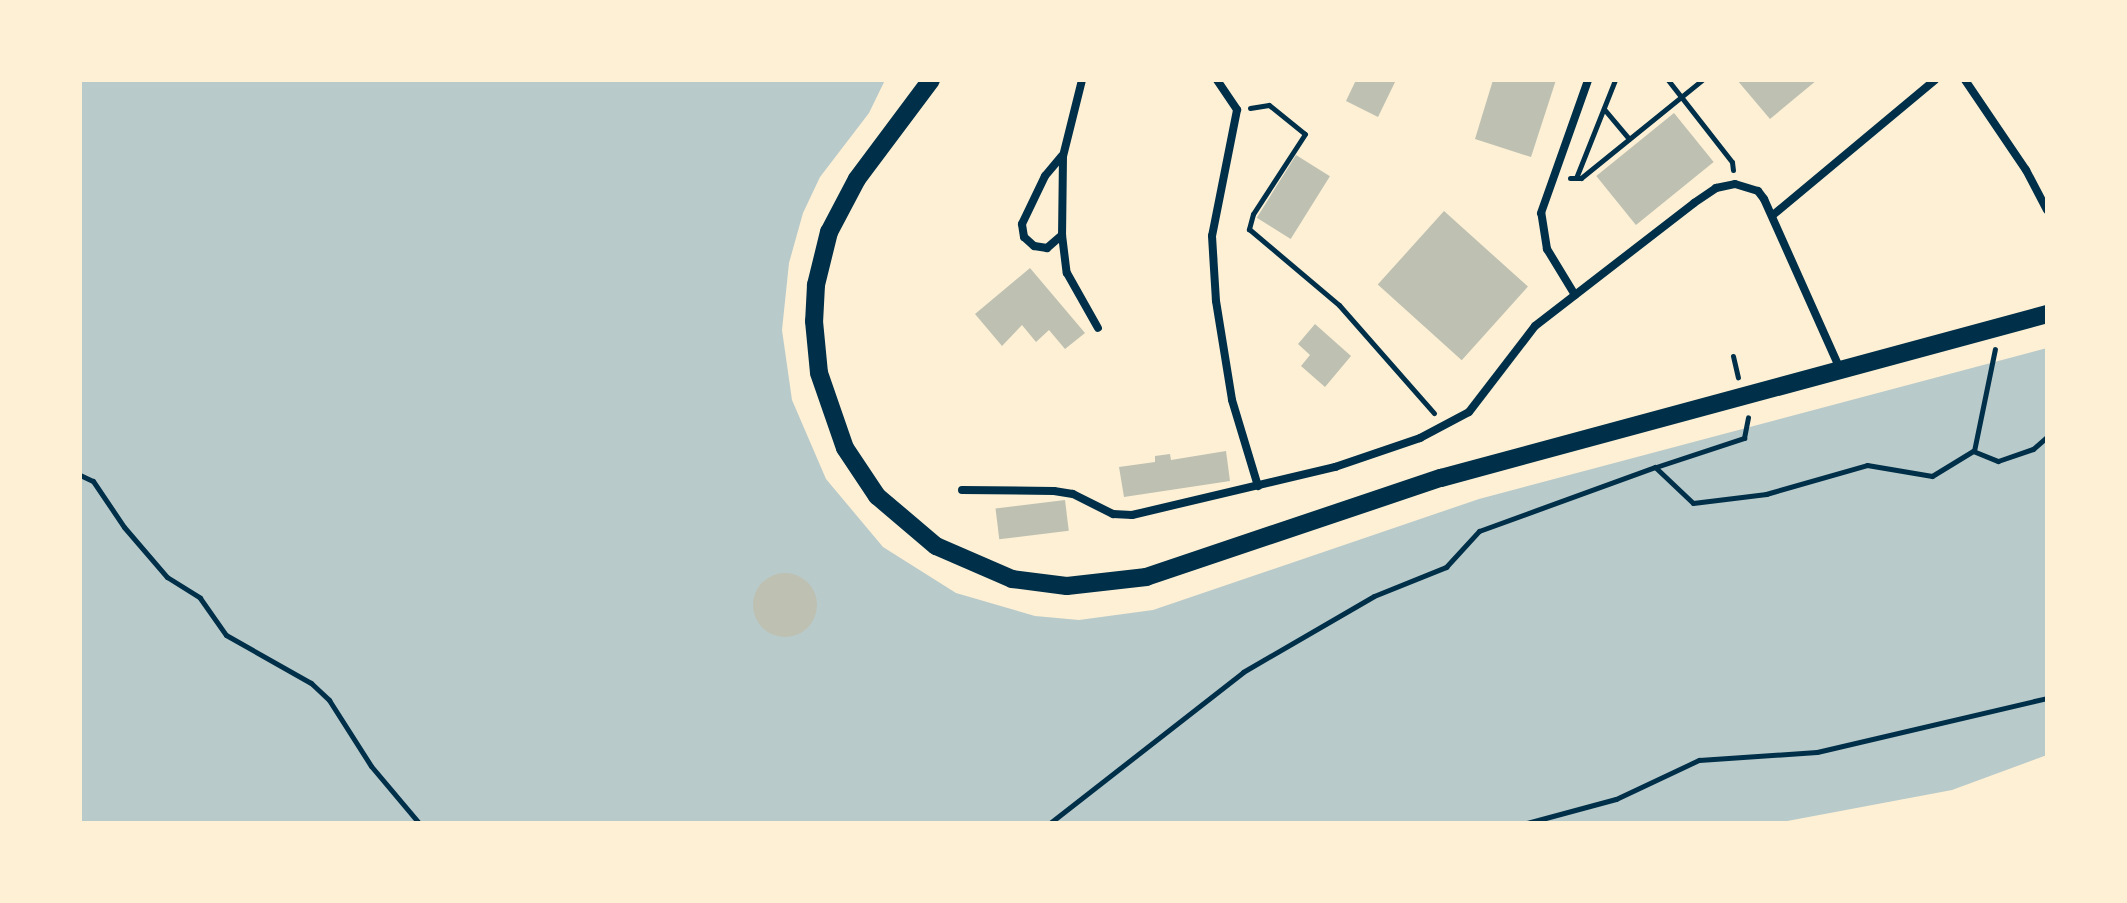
<!DOCTYPE html>
<style>
body{margin:0}
#map{position:relative;width:2127px;height:903px;overflow:hidden;background:#fdf0d5;font-family:"PT Sans Narrow",sans-serif}
div>[style]{position:absolute}
[style*='--x']{left:calc(var(--x)*1px);top:calc(var(--y)*1px);width:calc(var(--w)*1px);rotate:calc(var(--a)*1deg)}
.green>*{inset:0;background:#b9caca}
.building>*{inset:0;background:#bec0b2;transform-origin:0 0}
.round{border-radius:50%}
.path>*{height:5px;margin:-2.5px;padding:0 2.5px;transform-origin:2.5px;border-radius:2.5px;background:#003049}
.service>*{height:8px;margin:-4px;padding:0 4px;transform-origin:4px;border-radius:4px;background:#003049}
.tertiary>*{height:18px;margin:-9px;padding:0 9px;transform-origin:9px;border-radius:9px;background:#003049}
span{translate:-50% -50%;white-space:nowrap;text-align:center;line-height:1.15;-webkit-text-stroke:8px #fdf0d5;paint-order:stroke}
.frame{position:absolute;inset:0;border:82px solid #fdf0d5;pointer-events:none}
</style>
<div id="map">
<div class="green">
<div style="clip-path:polygon(80px 80px,885px 80px,869px 113px,820px 177px,803px 213px,789px 263px,782px 330px,792px 400px,826px 479px,883px 547px,956px 593px,1035px 616px,1079px 620px,1153px 610px,1479px 499px,2047px 348px,2047px 755px,1952px 790px,1777px 823px,80px 823px)"></div>
</div>
<div class="building">
<div style="clip-path:polygon(1356px 80px,1396px 80px,1378px 117px,1346px 101px)"></div>
<div style="clip-path:polygon(1493px 80px,1556px 80px,1531px 157px,1475px 139px)"></div>
<div style="clip-path:polygon(1737px 80px,1817px 80px,1770px 119px)"></div>
<div style="left:1674px;top:113px;width:63px;height:100px;rotate:51deg"></div>
<div style="left:1296px;top:155px;width:40px;height:74px;rotate:32deg"></div>
<div style="left:1444px;top:211px;width:113px;height:99px;rotate:42deg"></div>
<div style="clip-path:polygon(1030px 268px,1085px 333px,1065px 349px,1049px 330px,1036px 342px,1022px 325px,1002px 346px,975px 314px)"></div>
<div style="clip-path:polygon(1315px 324px,1351px 356px,1325px 387px,1301px 366px,1310px 355px,1298px 344px)"></div>
<div style="clip-path:polygon(1226px 451px,1230px 481px,1124px 497px,1119px 467px,1155px 462px,1155px 456px,1170px 454px,1171px 460px)"></div>
<div style="left:1065px;top:500px;width:31px;height:70px;rotate:83deg"></div>
<div class="round" style="left:753px;top:573px;width:64px;height:64px"></div>
</div>
<div class="path">
<div style="--x:1668;--y:80;--w:104;--a:52"></div>
<div style="--x:1732;--y:162;--w:8;--a:83"></div>
<div style="--x:1250;--y:108;--w:19;--a:-9"></div>
<div style="--x:1269;--y:105;--w:46;--a:38.9"></div>
<div style="--x:1305;--y:134;--w:95;--a:123"></div>
<div style="--x:1253;--y:214;--w:16;--a:105"></div>
<div style="--x:1249;--y:229;--w:118;--a:40.2"></div>
<div style="--x:1339;--y:305;--w:144;--a:48.7"></div>
<div style="--x:1604;--y:109;--w:39;--a:50"></div>
<div style="--x:1570;--y:178;--w:11;--a:0"></div>
<div style="--x:1581;--y:178;--w:156;--a:-39"></div>
<div style="--x:1576;--y:178;--w:105;--a:-68.3"></div>
<div style="--x:1733;--y:356;--w:22;--a:77"></div>
<div style="--x:1974;--y:451;--w:104;--a:-78.4"></div>
<div style="--x:1656;--y:467;--w:93;--a:-18.2"></div>
<div style="--x:1744;--y:438;--w:21;--a:-79"></div>
<div style="--x:80;--y:475;--w:14;--a:25"></div>
<div style="--x:93;--y:481;--w:55;--a:56"></div>
<div style="--x:124;--y:527;--w:66;--a:49.3"></div>
<div style="--x:167;--y:577;--w:39;--a:32"></div>
<div style="--x:200;--y:598;--w:45;--a:54.9"></div>
<div style="--x:226;--y:635;--w:98;--a:29.5"></div>
<div style="--x:311;--y:683;--w:25;--a:43"></div>
<div style="--x:329;--y:700;--w:78;--a:57.5"></div>
<div style="--x:371;--y:766;--w:75;--a:49.9"></div>
<div style="--x:1050;--y:823;--w:245;--a:-38"></div>
<div style="--x:1243;--y:672;--w:151;--a:-30.1"></div>
<div style="--x:1374;--y:596;--w:78;--a:-21.9"></div>
<div style="--x:1446;--y:567;--w:49;--a:-47.5"></div>
<div style="--x:1479;--y:531;--w:187;--a:-20"></div>
<div style="--x:1655;--y:467;--w:52;--a:43.5"></div>
<div style="--x:1693;--y:503;--w:74;--a:-7"></div>
<div style="--x:1766;--y:494;--w:105;--a:-16"></div>
<div style="--x:1867;--y:465;--w:66;--a:9.6"></div>
<div style="--x:1932;--y:476;--w:48;--a:-31.4"></div>
<div style="--x:1973;--y:451;--w:27;--a:22"></div>
<div style="--x:1998;--y:461;--w:37;--a:-19"></div>
<div style="--x:2033;--y:449;--w:18;--a:-41"></div>
<div style="--x:1527;--y:823;--w:92;--a:-15.1"></div>
<div style="--x:1616;--y:799;--w:92;--a:-25.2"></div>
<div style="--x:1699;--y:760;--w:118;--a:-3.9"></div>
<div style="--x:1817;--y:752;--w:236;--a:-13.2"></div>
</div>
<div class="service">
<div style="--x:1082;--y:80;--w:78;--a:104"></div>
<div style="--x:1063;--y:156;--w:79;--a:90.7"></div>
<div style="--x:1062;--y:235;--w:38;--a:83"></div>
<div style="--x:1067;--y:273;--w:63;--a:60.6"></div>
<div style="--x:1217;--y:80;--w:36;--a:56"></div>
<div style="--x:1237;--y:110;--w:128;--a:101.2"></div>
<div style="--x:1212;--y:236;--w:65;--a:86.5"></div>
<div style="--x:1216;--y:301;--w:100;--a:80.8"></div>
<div style="--x:1232;--y:400;--w:90;--a:73.2"></div>
<div style="--x:1965;--y:80;--w:109;--a:55.9"></div>
<div style="--x:2026;--y:170;--w:45;--a:62.3"></div>
<div style="--x:1773;--y:215;--w:211;--a:-39.8"></div>
<div style="--x:1062;--y:235;--w:20;--a:139"></div>
<div style="--x:1047;--y:248;--w:13;--a:-171"></div>
<div style="--x:1034;--y:246;--w:13;--a:-138"></div>
<div style="--x:1024;--y:237;--w:13;--a:-99"></div>
<div style="--x:1022;--y:224;--w:53;--a:-64.4"></div>
<div style="--x:1045;--y:176;--w:26;--a:-50"></div>
<div style="--x:1575;--y:295;--w:54;--a:-121.3"></div>
<div style="--x:1547;--y:249;--w:36;--a:-99"></div>
<div style="--x:1541;--y:213;--w:141;--a:-70.5"></div>
<div style="--x:962;--y:490;--w:92;--a:0.6"></div>
<div style="--x:1054;--y:491;--w:19;--a:9"></div>
<div style="--x:1073;--y:494;--w:45;--a:26.6"></div>
<div style="--x:1113;--y:514;--w:19;--a:3"></div>
<div style="--x:1132;--y:515;--w:209;--a:-13.3"></div>
<div style="--x:1335;--y:467;--w:90;--a:-18.8"></div>
<div style="--x:1420;--y:438;--w:55;--a:-28"></div>
<div style="--x:1469;--y:412;--w:108;--a:-52.5"></div>
<div style="--x:1535;--y:326;--w:201;--a:-37.7"></div>
<div style="--x:1694;--y:203;--w:27;--a:-34"></div>
<div style="--x:1716;--y:188;--w:19;--a:-12"></div>
<div style="--x:1735;--y:184;--w:24;--a:17"></div>
<div style="--x:1758;--y:191;--w:10;--a:53"></div>
<div style="--x:1764;--y:199;--w:186;--a:65.9"></div>
</div>
<div class="tertiary">
<div style="--x:931;--y:80;--w:124;--a:126.8"></div>
<div style="--x:857;--y:179;--w:60;--a:117.8"></div>
<div style="--x:829;--y:232;--w:55;--a:103.8"></div>
<div style="--x:816;--y:285;--w:36;--a:93"></div>
<div style="--x:814;--y:321;--w:52;--a:84.5"></div>
<div style="--x:819;--y:373;--w:79;--a:70.9"></div>
<div style="--x:845;--y:448;--w:58;--a:56.3"></div>
<div style="--x:877;--y:496;--w:77;--a:40.3"></div>
<div style="--x:936;--y:546;--w:83;--a:23.5"></div>
<div style="--x:1012;--y:579;--w:55;--a:7.3"></div>
<div style="--x:1067;--y:586;--w:80;--a:-6.5"></div>
<div style="--x:1146;--y:577;--w:311;--a:-18.6"></div>
<div style="--x:1441;--y:478;--w:628;--a:-15.14"></div>
</div>
<div class="frame"></div>
</div>
